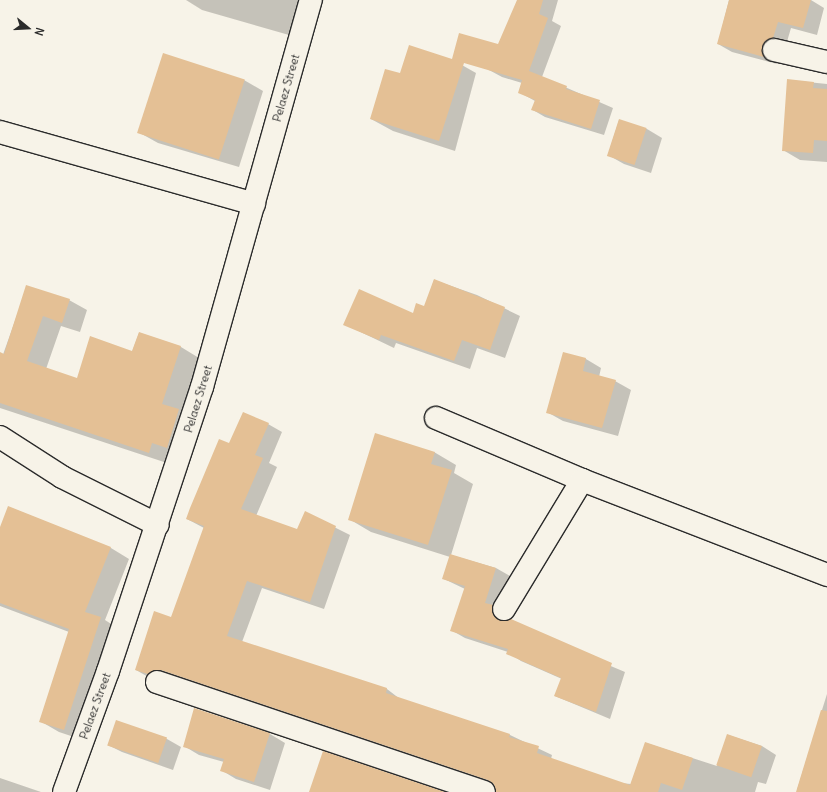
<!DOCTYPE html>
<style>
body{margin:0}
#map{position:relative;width:827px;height:792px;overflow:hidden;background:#f7f3e8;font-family:Delius,sans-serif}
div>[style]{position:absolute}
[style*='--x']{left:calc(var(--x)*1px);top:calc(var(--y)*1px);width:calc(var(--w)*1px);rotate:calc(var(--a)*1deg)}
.shadow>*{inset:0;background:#0003}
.building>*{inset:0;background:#e4c095;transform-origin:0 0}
.roads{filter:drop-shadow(1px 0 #2b2b2b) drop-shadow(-1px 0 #2b2b2b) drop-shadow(0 1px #2b2b2b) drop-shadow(0 -1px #2b2b2b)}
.minor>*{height:22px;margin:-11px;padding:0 11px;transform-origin:11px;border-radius:11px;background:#f7f3e8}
span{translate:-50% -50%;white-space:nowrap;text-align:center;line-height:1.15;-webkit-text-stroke:3px #f7f3e8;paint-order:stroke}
.street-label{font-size:12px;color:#2b2b2b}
.north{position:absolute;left:8px;top:8px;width:40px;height:40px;-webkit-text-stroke:3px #f7f3e8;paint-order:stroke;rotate:108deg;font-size:11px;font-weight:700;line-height:16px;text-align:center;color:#2b2b2b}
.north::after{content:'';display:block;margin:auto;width:14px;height:18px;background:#2b2b2b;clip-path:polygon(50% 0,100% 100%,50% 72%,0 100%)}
</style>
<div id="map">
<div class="shadow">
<div style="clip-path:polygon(186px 0,308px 0,303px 39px,202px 10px)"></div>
<div style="clip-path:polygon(518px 0,558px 0,552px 21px,561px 26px,542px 77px,613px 108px,604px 135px,545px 117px,533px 110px,535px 101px,519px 92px,522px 83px,502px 77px,489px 70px)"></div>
<div style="clip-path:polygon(729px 0,811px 0,824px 8px,817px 35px,791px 28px,786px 45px,775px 55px,777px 64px,732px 52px,718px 44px)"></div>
<div style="clip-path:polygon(453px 60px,476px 73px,455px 151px,393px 131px,371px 119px,401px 75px)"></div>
<div style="clip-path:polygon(244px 80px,263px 91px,239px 167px,158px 143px,140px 133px)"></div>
<div style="clip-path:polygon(788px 80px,827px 84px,827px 162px,800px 160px,783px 150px)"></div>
<div style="clip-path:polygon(619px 120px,647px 129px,662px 138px,651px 173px,624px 164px,608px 155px)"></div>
<div style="clip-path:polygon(434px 280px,477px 295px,520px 316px,505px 358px,477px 348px,470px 369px,396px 343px,394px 348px,344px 324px,413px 314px,425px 307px)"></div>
<div style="clip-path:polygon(27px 287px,69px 300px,87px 310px,80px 332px,61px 326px,46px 369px,77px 379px,132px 352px,139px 333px,181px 347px,199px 358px,181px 412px,197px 421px,167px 463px,0 408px,0 363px)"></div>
<div style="clip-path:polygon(564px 353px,586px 359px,601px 368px,599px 377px,615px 381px,631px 390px,618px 436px,563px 421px,547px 412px)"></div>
<div style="clip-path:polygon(268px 424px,282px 432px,269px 463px,277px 467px,256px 516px,298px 531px,306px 513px,350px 535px,324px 609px,262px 588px,242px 642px,387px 689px,400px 699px,510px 735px,552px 755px,551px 759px,620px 783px,631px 784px,646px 743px,717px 766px,728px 735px,762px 746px,776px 755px,766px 784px,758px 782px,755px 792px,517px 792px,176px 678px,150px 678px,136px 670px,172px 619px,204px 528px,187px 519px,230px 445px)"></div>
<div style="clip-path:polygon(434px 452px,456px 465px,454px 473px,473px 484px,451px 555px,496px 568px,510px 576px,499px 610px,506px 614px,506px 622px,625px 672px,610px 719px,555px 696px,562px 679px,521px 661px,508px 652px,465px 638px,451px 630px,465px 589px,444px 579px,450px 557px,371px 532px,349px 519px)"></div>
<div style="clip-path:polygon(9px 507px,111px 548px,129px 559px,105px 620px,119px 629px,83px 740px,59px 732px,40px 721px,69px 632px,0 606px,0 529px)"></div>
<div style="clip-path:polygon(827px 694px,827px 792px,801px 792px,797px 790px)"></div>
<div style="clip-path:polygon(195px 709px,270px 734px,285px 743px,270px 790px,236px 779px,221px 770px,224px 762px,199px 755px,184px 746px)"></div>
<div style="clip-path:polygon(117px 721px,167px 739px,181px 747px,173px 770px,122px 752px,108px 745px)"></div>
<div style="clip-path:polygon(0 778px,41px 792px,42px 792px,0 792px)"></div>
</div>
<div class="building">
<div style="clip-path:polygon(517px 0,543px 0,539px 14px,548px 18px,529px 71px,567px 86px,566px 89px,600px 100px,591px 129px,531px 110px,535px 100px,518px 93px,522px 80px,464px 63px,439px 141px,370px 119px,385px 69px,400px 73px,409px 45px,452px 59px,459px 33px,498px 44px)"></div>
<div style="clip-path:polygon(729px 0,811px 0,803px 28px,778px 22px,773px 38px,765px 41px,762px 47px,764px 57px,717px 44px)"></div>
<div style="left:163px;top:53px;width:86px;height:84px;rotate:18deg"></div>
<div style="clip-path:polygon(787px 79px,814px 82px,813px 88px,827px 89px,827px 141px,814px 140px,813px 153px,782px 151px)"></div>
<div style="left:619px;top:119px;width:29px;height:39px;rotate:18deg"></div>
<div style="clip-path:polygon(434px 279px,505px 307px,490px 350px,462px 340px,454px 361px,381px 335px,379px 340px,343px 325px,359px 289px,413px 313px,416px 303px,424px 306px)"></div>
<div style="clip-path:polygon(26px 285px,70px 299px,62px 323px,43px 316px,27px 361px,77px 378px,90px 336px,132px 351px,139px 332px,181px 346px,162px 404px,179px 409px,167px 448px,152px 443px,149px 453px,0 403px,0 352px,4px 354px)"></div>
<div style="clip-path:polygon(563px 352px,586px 358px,583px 371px,616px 380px,602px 428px,546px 413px)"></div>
<div style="clip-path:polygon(243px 412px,269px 423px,255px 455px,263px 458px,241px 509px,297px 529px,305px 511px,336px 526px,310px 602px,247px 581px,227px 636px,387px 688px,386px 693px,510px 734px,509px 737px,539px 746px,537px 753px,630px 785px,645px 742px,693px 758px,682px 790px,661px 783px,658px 792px,496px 792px,494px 784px,488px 780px,161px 670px,154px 670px,148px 674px,135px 670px,154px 611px,171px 617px,204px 526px,186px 519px,190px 508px,219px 439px,229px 443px)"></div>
<div style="clip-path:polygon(375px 433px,435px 452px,431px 464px,452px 470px,428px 545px,348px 520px)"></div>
<div style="clip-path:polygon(8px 506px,111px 547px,85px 612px,101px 617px,64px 730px,39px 722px,69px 629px,0 603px,0 527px)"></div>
<div style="clip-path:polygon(450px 554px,496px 568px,485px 603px,493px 605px,493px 615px,497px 619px,504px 621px,511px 619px,612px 663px,596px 712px,554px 696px,561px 678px,506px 654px,508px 649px,450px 631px,465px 586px,442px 579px)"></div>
<div style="clip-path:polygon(194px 708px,270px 733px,254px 782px,220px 771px,224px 759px,183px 747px)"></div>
<div style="clip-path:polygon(821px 710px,827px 711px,827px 792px,796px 792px)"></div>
<div style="left:116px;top:720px;width:54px;height:27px;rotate:19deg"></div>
<div style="left:727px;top:734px;width:37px;height:33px;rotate:19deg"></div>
<div style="clip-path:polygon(323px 751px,445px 792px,309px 792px)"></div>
</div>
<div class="roads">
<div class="minor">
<div style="--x:774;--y:50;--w:54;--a:12.8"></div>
<div style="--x:0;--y:132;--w:264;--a:15.8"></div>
<div style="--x:436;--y:418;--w:159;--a:23"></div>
<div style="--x:582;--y:480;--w:263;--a:21.2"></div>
<div style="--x:0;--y:437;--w:74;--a:32.8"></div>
<div style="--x:62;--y:477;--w:107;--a:26.6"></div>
<div style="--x:504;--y:609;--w:151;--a:-58.8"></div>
<div style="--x:157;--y:682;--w:345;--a:18.6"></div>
<div style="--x:64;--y:792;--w:129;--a:-70"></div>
<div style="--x:108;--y:671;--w:299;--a:-71.7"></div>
<div style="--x:202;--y:387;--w:402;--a:-74.3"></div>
</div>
</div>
<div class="street-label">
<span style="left:286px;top:88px;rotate:-74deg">Pelaez Street</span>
<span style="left:198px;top:399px;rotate:-73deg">Pelaez Street</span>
<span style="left:95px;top:706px;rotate:-70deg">Pelaez Street</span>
</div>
<div class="north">N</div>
</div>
